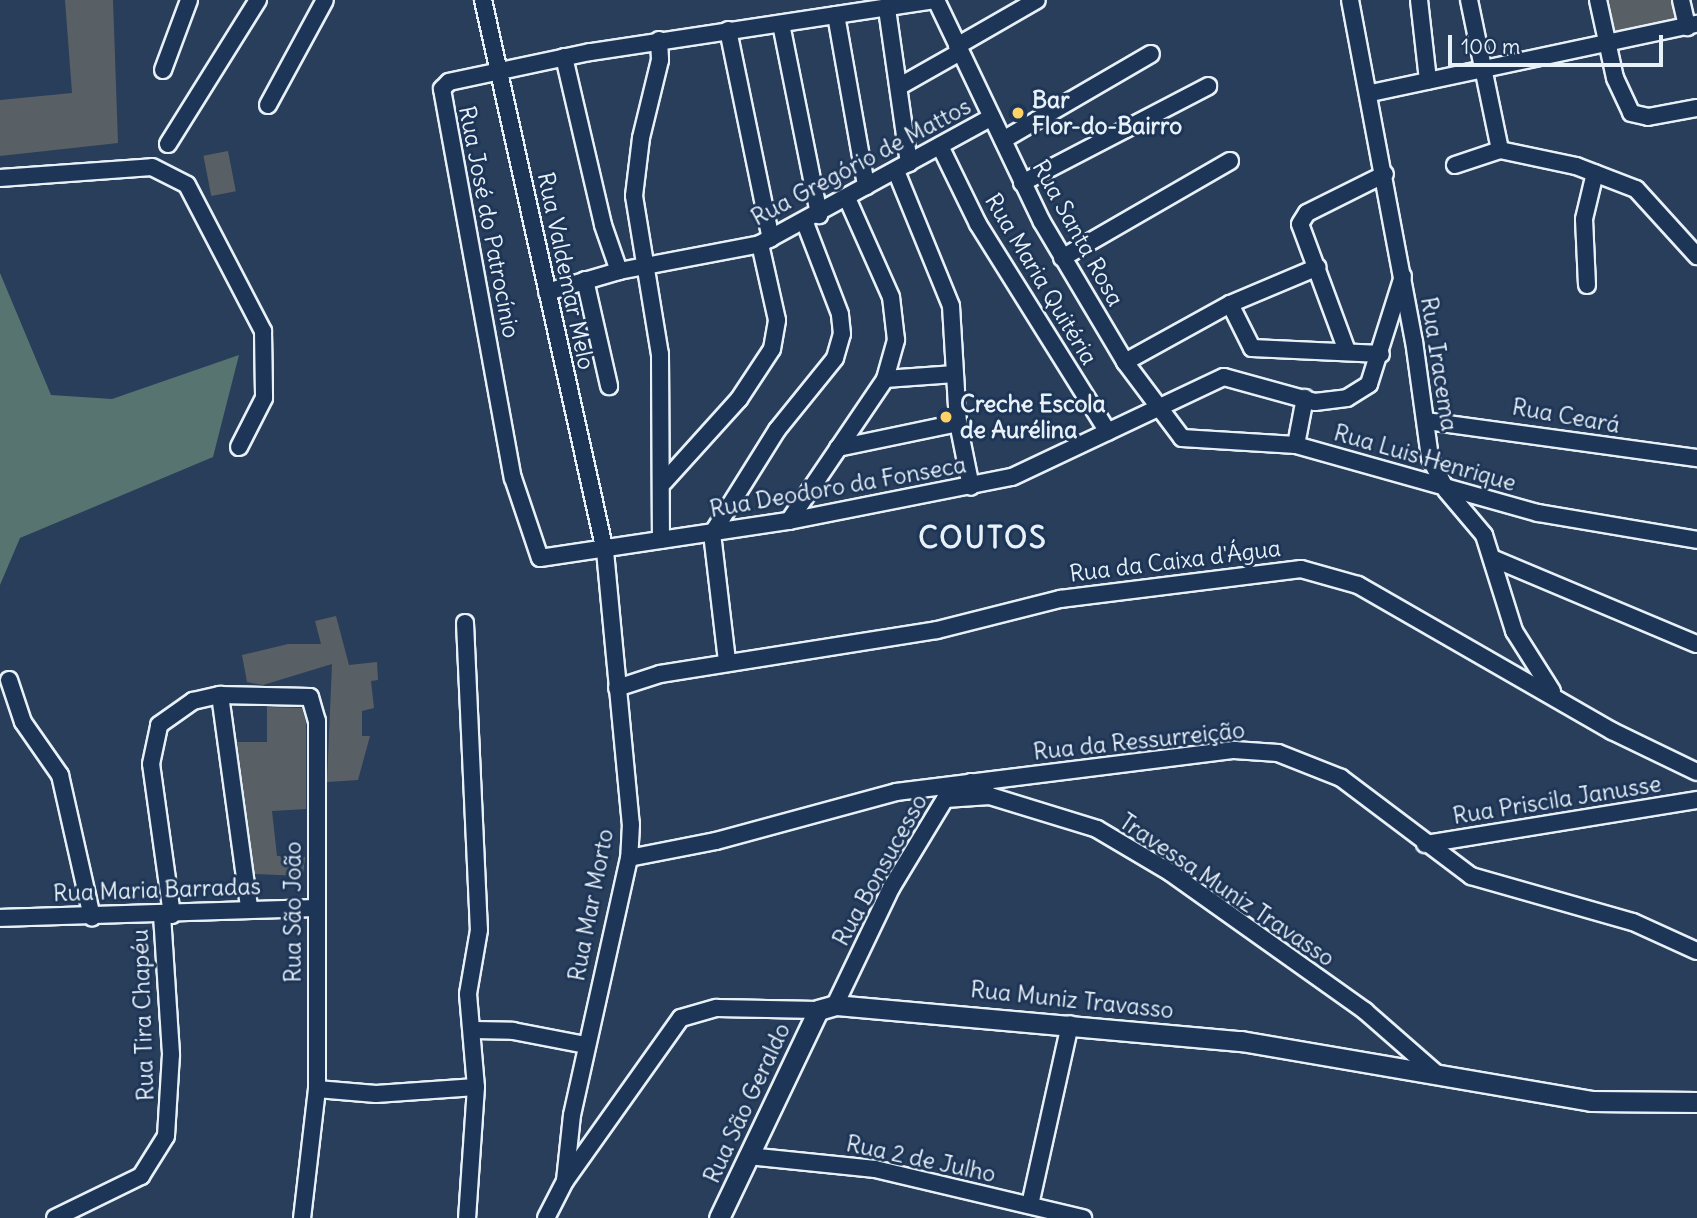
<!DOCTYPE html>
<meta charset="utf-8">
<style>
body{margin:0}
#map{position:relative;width:1697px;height:1218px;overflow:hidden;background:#293e5a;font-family:Delius,sans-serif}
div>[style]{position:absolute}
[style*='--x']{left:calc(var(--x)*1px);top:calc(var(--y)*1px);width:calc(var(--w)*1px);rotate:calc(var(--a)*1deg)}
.green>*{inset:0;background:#577471}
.building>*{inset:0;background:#596065;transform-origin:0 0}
.roads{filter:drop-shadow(2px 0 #e8f1f8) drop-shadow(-2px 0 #e8f1f8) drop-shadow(0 2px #e8f1f8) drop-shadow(0 -2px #e8f1f8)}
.minor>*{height:16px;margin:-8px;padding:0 8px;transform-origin:8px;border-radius:8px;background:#1d3557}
.tertiary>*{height:19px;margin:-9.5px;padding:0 9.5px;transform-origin:9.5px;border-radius:9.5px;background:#1d3557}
.dots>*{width:19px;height:19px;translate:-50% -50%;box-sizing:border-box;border:4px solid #1d3557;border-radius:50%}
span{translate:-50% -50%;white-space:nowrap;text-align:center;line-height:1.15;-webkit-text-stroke:6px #1d3557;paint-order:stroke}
.poi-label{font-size:23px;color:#e8f1f8;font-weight:700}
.left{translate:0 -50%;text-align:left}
.street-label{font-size:23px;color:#e8f1f8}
.district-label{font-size:30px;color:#e8f1f8;font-weight:700;letter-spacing:2px}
.scale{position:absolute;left:1448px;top:35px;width:215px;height:32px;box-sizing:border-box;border:4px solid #e8f1f8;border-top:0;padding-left:9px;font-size:21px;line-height:24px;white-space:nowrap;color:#e8f1f8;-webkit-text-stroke:5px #1d3557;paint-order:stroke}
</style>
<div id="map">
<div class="green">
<div style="clip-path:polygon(0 273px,51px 395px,112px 399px,239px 355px,213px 457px,20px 538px,0 585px)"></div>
</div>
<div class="building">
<div style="clip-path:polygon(65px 0,113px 0,118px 143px,0 156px,0 100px,72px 93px)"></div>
<div style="clip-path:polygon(1609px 0,1671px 0,1674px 18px,1615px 31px)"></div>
<div style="left:228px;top:151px;width:41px;height:25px;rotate:79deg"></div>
<div style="clip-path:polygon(336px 616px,349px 665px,377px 662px,378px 680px,371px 681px,374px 708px,362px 711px,362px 736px,370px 736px,358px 780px,327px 782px,332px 664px,263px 685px,247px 682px,242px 655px,288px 644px,321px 644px,315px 621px)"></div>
<div style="clip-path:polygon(267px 707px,302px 708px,306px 723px,306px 809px,272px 811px,277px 856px,305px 857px,303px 876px,255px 874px,237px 742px,267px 742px)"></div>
</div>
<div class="roads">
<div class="minor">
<div style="--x:483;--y:0;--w:564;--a:77.52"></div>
<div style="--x:605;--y:551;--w:274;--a:84.6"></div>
<div style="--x:631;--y:824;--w:34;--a:93"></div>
<div style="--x:629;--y:858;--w:263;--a:102.5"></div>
<div style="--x:572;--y:1115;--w:66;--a:96.1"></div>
<div style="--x:935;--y:0;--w:349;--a:171.4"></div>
<div style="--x:590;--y:52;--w:144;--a:168"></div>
<div style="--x:449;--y:82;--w:10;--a:135"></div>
<div style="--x:442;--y:89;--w:395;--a:79.7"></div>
<div style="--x:513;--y:478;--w:84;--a:71.4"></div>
<div style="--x:540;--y:558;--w:252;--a:-8.5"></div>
<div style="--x:789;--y:521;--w:227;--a:-11.2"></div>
<div style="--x:1012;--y:477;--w:234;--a:-25.3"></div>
<div style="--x:1224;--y:377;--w:94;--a:15.4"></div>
<div style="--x:1315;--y:402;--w:32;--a:-7"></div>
<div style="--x:1347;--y:398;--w:26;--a:-32"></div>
<div style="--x:1369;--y:384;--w:113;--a:-72.5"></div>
<div style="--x:936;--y:0;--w:246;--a:64.5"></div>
<div style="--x:1042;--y:222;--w:163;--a:59.3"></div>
<div style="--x:1125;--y:362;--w:95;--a:53.1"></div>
<div style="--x:1182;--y:438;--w:114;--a:3.5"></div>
<div style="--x:1296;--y:445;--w:251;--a:15.7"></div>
<div style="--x:1538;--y:513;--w:161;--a:9.6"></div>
<div style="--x:1350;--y:0;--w:347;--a:79.4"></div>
<div style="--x:1414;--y:341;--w:118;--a:82.2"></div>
<div style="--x:1430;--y:458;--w:36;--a:63"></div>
<div style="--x:1446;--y:490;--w:59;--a:49.8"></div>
<div style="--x:1484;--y:535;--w:101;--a:72.6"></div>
<div style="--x:1514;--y:631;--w:71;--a:57.7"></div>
<div style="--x:1419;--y:0;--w:81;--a:83.6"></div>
<div style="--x:1469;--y:0;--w:153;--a:78.3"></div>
<div style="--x:1500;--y:150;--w:78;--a:11.9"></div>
<div style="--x:1576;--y:166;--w:64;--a:21"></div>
<div style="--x:1636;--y:189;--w:91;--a:47.7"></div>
<div style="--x:1598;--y:0;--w:80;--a:77.7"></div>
<div style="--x:1615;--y:78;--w:38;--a:65"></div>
<div style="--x:1631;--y:113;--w:17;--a:13"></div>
<div style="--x:1648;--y:117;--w:50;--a:-10.4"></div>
<div style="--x:1681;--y:0;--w:28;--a:77"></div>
<div style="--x:887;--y:9;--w:156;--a:81.9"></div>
<div style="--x:836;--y:15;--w:174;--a:80"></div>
<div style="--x:781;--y:24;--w:195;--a:78.7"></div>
<div style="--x:728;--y:30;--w:213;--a:78.4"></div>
<div style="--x:659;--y:40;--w:20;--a:87"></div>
<div style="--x:660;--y:60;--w:80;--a:103.7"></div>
<div style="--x:641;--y:138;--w:58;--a:96.9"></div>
<div style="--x:634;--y:196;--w:160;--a:80.7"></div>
<div style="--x:660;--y:354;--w:186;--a:89.7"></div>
<div style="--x:957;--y:46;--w:92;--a:-29.9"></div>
<div style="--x:564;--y:57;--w:172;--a:76.9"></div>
<div style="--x:603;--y:225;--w:49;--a:70.8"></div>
<div style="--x:163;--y:70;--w:75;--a:-69.6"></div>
<div style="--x:900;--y:86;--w:69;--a:-29.5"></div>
<div style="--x:1371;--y:93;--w:333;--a:-12"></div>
<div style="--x:268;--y:105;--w:119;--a:-61.5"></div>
<div style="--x:1003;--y:140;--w:171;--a:-30.2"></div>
<div style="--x:168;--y:144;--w:170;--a:-58"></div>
<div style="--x:940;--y:146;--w:87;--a:64"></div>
<div style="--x:978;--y:224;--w:245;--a:58"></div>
<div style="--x:1455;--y:165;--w:47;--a:-18.4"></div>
<div style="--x:896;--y:171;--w:146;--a:67.8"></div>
<div style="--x:951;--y:306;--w:117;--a:86.6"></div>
<div style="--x:958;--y:423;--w:65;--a:78.5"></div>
<div style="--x:0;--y:178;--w:152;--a:-4.1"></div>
<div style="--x:152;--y:167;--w:39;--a:27"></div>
<div style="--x:187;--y:185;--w:165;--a:62.5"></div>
<div style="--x:263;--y:331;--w:67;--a:89.1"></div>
<div style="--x:264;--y:398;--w:55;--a:117"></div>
<div style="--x:1022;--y:183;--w:210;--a:-27.5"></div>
<div style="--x:1062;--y:258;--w:194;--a:-30"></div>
<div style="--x:585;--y:280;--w:109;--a:77.2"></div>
<div style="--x:1587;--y:285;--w:66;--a:-92.6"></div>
<div style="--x:1584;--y:219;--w:47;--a:-76.6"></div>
<div style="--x:547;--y:292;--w:75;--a:-16.3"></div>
<div style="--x:619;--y:271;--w:144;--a:-10.8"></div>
<div style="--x:760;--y:244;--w:264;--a:-28.7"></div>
<div style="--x:1230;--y:304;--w:49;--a:63.4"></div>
<div style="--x:1252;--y:348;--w:129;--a:2.7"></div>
<div style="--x:1347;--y:351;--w:135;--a:-110.3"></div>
<div style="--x:1300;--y:224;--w:13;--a:-58"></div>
<div style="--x:1307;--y:213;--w:87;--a:-26.6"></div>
<div style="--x:1125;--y:362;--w:120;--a:-28.9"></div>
<div style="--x:1230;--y:304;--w:95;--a:-22.8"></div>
<div style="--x:885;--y:379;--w:70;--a:-4.1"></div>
<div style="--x:1426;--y:421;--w:274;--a:7.8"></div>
<div style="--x:1296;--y:445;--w:48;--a:-79.2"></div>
<div style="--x:838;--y:448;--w:123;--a:-11.8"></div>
<div style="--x:664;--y:482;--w:112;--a:-47.9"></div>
<div style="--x:739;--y:399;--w:60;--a:-56.6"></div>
<div style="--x:772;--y:349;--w:29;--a:-80"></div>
<div style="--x:777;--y:320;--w:78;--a:-102.6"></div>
<div style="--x:789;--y:521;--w:171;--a:-55.9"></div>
<div style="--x:885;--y:379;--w:41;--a:-74.2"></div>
<div style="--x:896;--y:340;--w:43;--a:-96.6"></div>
<div style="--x:891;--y:297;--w:108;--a:-114"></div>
<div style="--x:1492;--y:558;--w:222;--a:22.8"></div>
<div style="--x:465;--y:623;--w:307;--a:87.4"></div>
<div style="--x:479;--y:930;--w:65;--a:99.8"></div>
<div style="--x:468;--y:994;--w:93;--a:85.1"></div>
<div style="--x:476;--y:1087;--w:131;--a:93.9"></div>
<div style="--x:727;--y:661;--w:128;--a:-96.7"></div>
<div style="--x:712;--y:534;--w:123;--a:-58"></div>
<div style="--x:777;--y:430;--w:92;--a:-51.1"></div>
<div style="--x:835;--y:358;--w:25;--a:-74"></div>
<div style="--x:842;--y:334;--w:20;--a:-96"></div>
<div style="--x:840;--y:314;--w:97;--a:-111"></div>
<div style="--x:9;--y:680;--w:44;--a:71.6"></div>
<div style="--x:23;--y:722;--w:65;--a:55.1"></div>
<div style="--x:60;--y:775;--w:146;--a:77.3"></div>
<div style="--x:617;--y:688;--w:45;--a:-18"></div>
<div style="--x:660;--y:674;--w:280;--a:-9"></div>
<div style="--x:937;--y:630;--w:127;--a:-14.1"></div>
<div style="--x:1060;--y:599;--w:243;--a:-7.1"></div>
<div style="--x:1301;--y:569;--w:59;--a:15.7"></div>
<div style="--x:1358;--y:585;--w:293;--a:29.9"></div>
<div style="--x:1612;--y:731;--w:94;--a:25.8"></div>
<div style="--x:220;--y:695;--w:215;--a:82.2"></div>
<div style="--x:971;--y:782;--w:24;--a:36"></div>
<div style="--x:990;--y:796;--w:112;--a:17.1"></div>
<div style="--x:1097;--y:829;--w:86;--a:30.7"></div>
<div style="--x:1171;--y:873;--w:238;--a:35.4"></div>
<div style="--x:1365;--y:1011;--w:96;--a:41.2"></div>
<div style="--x:1425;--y:844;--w:276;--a:-9.2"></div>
<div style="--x:629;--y:858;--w:89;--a:-11.1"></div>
<div style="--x:716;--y:841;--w:187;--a:-15.2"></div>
<div style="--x:896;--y:792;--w:341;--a:-7.1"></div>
<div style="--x:1234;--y:750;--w:44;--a:3.9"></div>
<div style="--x:1278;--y:753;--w:68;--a:21.6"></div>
<div style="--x:1341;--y:778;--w:163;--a:37"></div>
<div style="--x:1471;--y:876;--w:168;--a:15.9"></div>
<div style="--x:1633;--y:922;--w:70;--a:24.4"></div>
<div style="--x:172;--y:915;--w:152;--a:-97.9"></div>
<div style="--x:151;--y:764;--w:40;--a:-78"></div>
<div style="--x:159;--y:725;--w:42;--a:-35.2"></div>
<div style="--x:193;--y:701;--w:28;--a:-13"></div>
<div style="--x:220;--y:695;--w:90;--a:1.3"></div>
<div style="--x:310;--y:697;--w:25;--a:74"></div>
<div style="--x:317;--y:721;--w:368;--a:90"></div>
<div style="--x:317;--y:1089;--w:130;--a:96.6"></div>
<div style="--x:0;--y:918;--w:316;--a:-1.8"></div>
<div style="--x:835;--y:1005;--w:130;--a:-64.4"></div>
<div style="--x:891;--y:888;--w:104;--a:-58.8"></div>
<div style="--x:945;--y:799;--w:45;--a:-3.8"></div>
<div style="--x:474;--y:1030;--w:39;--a:1"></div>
<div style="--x:513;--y:1031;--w:74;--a:10.9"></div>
<div style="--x:317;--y:1089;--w:59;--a:4.8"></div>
<div style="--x:376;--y:1094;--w:100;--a:-4"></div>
<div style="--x:748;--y:1156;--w:128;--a:5.8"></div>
<div style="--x:875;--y:1169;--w:214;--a:13.3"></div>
<div style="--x:1030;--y:1205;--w:185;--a:-77.5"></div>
<div style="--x:55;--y:1218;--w:96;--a:-26"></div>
<div style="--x:141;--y:1176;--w:47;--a:-58"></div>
<div style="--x:166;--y:1136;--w:82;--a:-86.5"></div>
<div style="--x:171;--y:1054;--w:138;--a:-93.7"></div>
<div style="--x:546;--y:1218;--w:42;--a:-62.8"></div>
<div style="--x:565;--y:1181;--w:200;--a:-54.6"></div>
<div style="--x:681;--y:1018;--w:37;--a:-16"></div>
<div style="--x:717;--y:1008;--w:101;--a:1.1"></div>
</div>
<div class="tertiary">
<div style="--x:719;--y:1218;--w:230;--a:-64.5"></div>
<div style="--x:818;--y:1010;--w:18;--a:-16"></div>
<div style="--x:835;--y:1005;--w:408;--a:5.1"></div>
<div style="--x:1241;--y:1041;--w:355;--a:9.7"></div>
<div style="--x:1591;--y:1101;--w:106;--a:0.5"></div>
</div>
</div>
<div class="dots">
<div style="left:1018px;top:113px;background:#ffd166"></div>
<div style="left:946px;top:417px;background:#ffd166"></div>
</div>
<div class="poi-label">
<span class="left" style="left:1032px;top:113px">Bar<br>Flor-do-Bairro</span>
<span class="left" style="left:960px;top:417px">Creche Escola<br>de Aurélina</span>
</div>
<div class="street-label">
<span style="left:861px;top:162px;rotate:-28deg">Rua Gregório de Mattos</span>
<span style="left:489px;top:222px;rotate:79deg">Rua José do Patrocínio</span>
<span style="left:1078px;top:233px;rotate:61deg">Rua Santa Rosa</span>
<span style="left:566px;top:271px;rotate:78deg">Rua Valdemar Melo</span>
<span style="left:1041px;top:279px;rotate:59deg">Rua Maria Quitéria</span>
<span style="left:1439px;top:364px;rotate:81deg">Rua Iracema</span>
<span style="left:1566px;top:416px;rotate:10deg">Rua Ceará</span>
<span style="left:1425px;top:458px;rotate:16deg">Rua Luis Henrique</span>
<span style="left:838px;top:487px;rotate:-10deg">Rua Deodoro da Fonseca</span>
<span style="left:1175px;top:561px;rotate:-7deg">Rua da Caixa d'Água</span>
<span style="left:1139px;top:741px;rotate:-6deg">Rua da Ressurreição</span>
<span style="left:1557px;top:800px;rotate:-9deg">Rua Priscila Janusse</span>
<span style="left:880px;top:870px;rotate:-61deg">Rua Bonsucesso</span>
<span style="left:157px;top:890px;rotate:-2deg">Rua Maria Barradas</span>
<span style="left:1227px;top:890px;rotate:34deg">Travessa Muniz Travasso</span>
<span style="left:591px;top:905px;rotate:-79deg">Rua Mar Morto</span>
<span style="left:293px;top:912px;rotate:-90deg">Rua São João</span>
<span style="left:1072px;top:1000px;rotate:6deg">Rua Muniz Travasso</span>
<span style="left:143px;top:1015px;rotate:-92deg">Rua Tira Chapéu</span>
<span style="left:747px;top:1103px;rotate:-65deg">Rua São Geraldo</span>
<span style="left:921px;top:1159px;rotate:12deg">Rua 2 de Julho</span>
</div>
<div class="district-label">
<span style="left:983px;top:537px">COUTOS</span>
</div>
<div class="scale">100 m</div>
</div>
